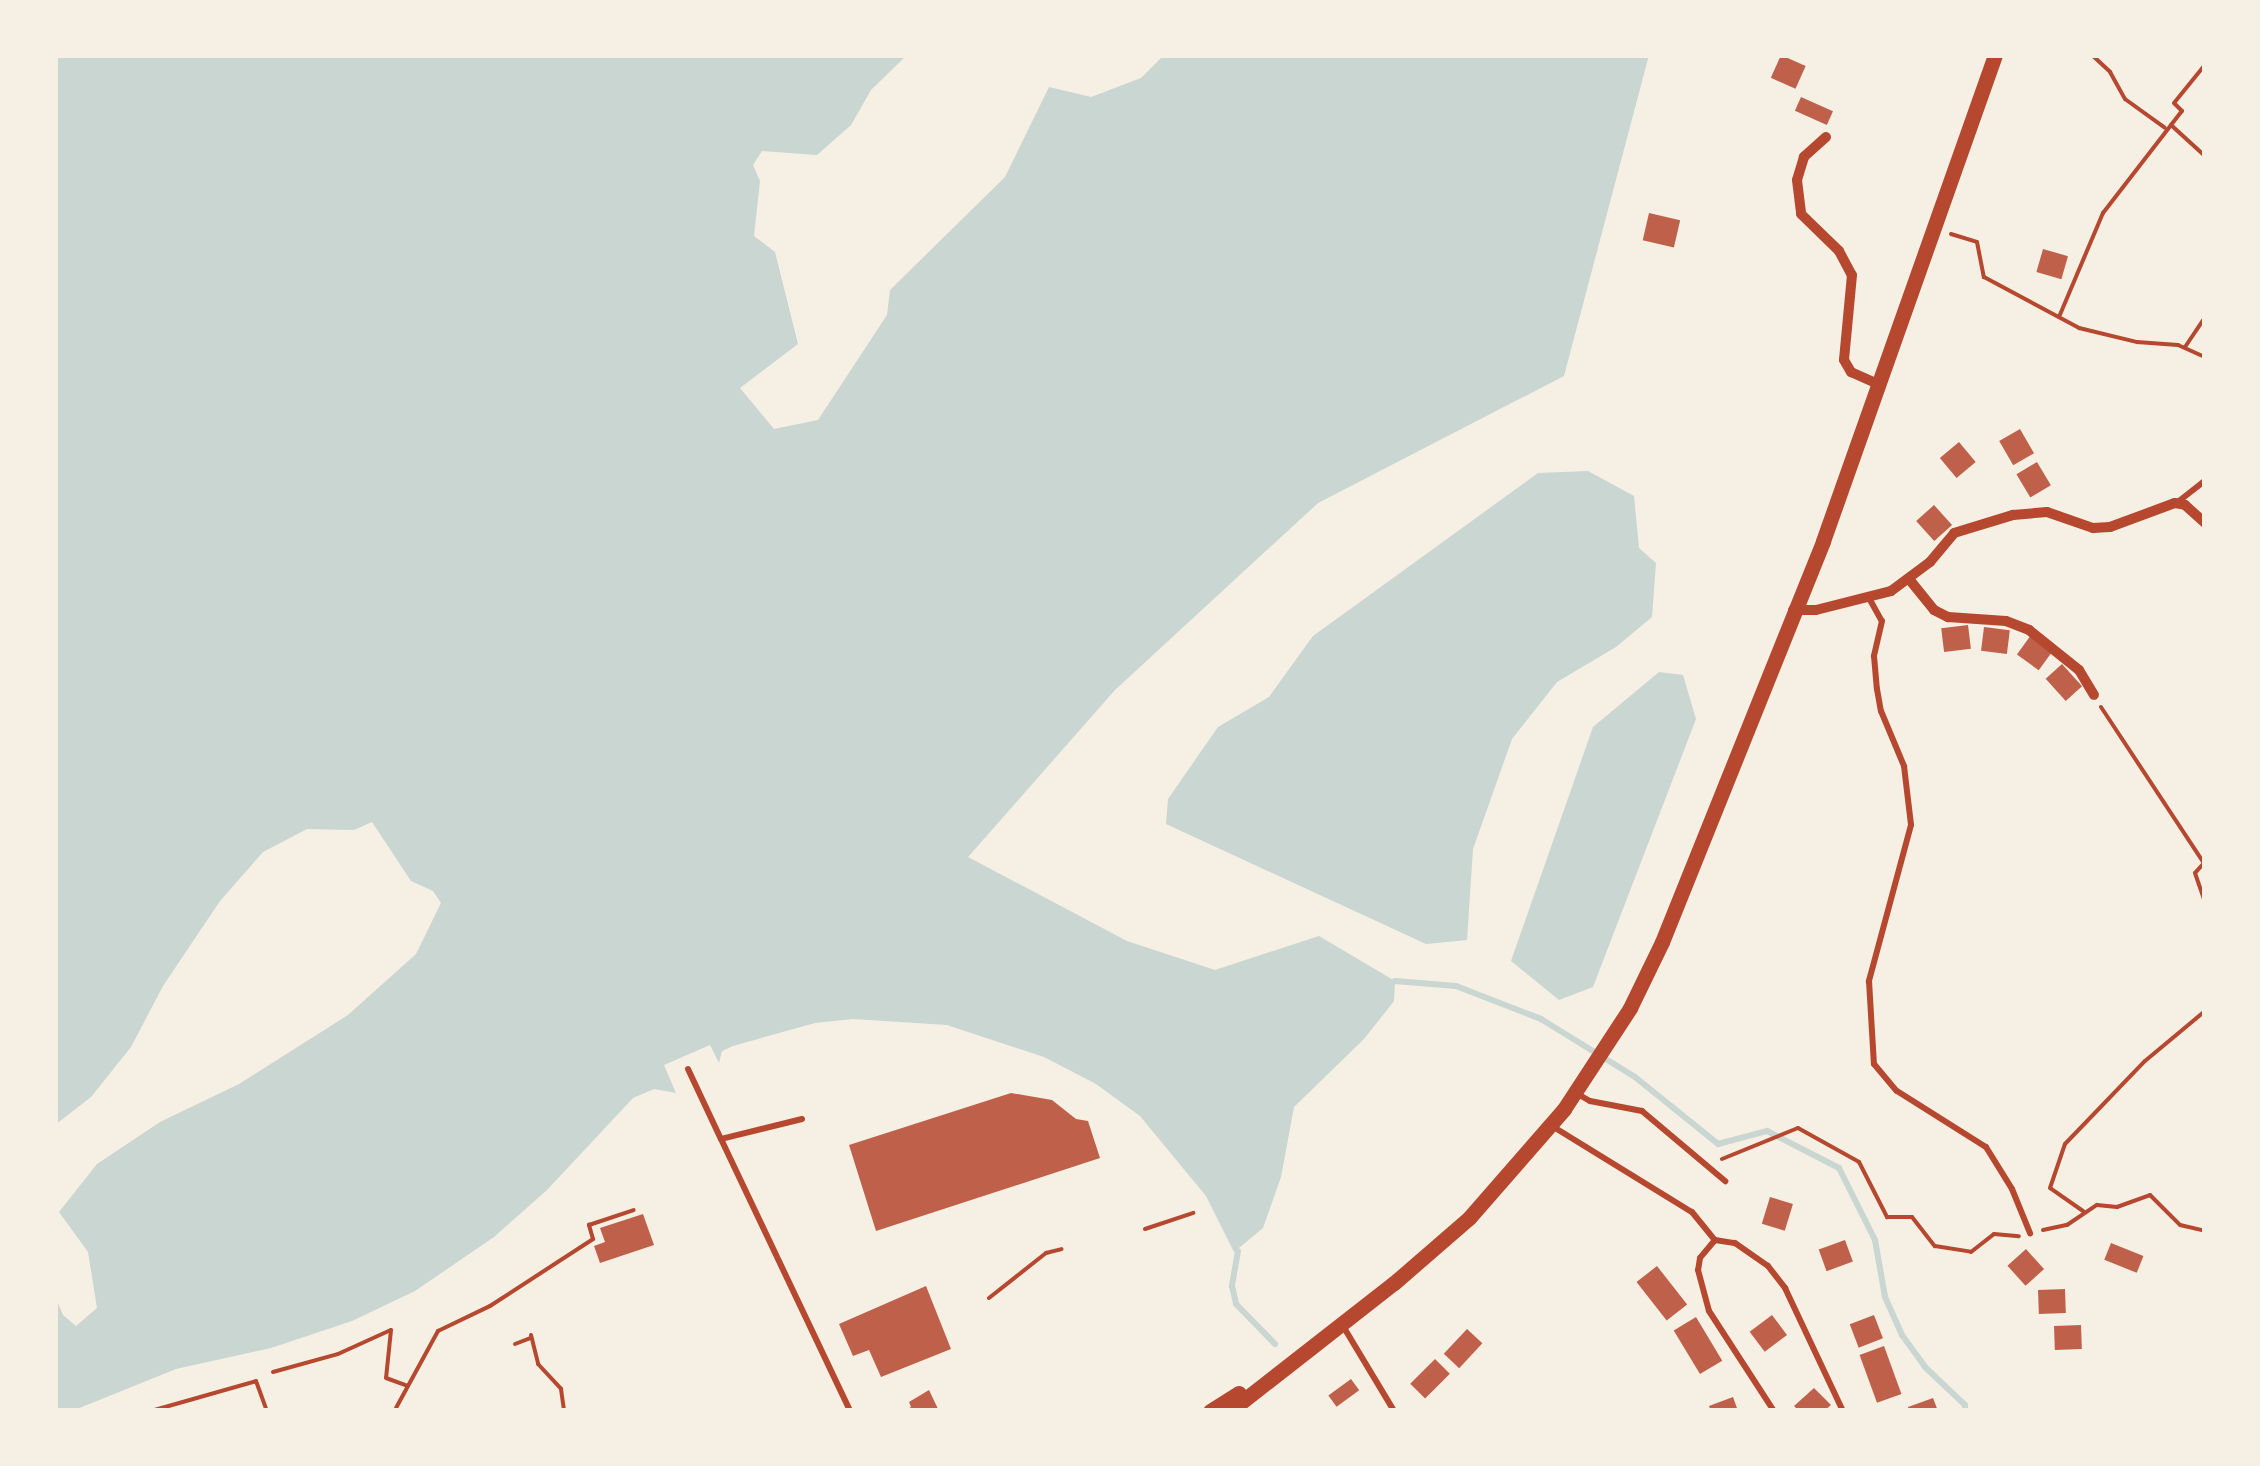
<!DOCTYPE html>
<style>
body{margin:0}
#map{position:relative;width:2260px;height:1466px;overflow:hidden;background:#f6efe4;font-family:"Golos Text",sans-serif}
div>[style]{position:absolute}
[style*='--x']{left:calc(var(--x)*1px);top:calc(var(--y)*1px);width:calc(var(--w)*1px);rotate:calc(var(--a)*1deg)}
.water>*{inset:0;background:#c9d6d2}
.stream>*{height:6px;margin:-3px;padding:0 3px;transform-origin:3px;border-radius:3px;background:#c9d6d2}
.building>*{inset:0;background:#bf614a;transform-origin:0 0}
.path>*{height:4px;margin:-2px;padding:0 2px;transform-origin:2px;border-radius:2px;background:#b5482f}
.service>*{height:6px;margin:-3px;padding:0 3px;transform-origin:3px;border-radius:3px;background:#b5482f}
.minor>*{height:10px;margin:-5px;padding:0 5px;transform-origin:5px;border-radius:5px;background:#b5482f}
.secondary>*{height:15px;margin:-7.5px;padding:0 7.5px;transform-origin:7.5px;border-radius:7.5px;background:#b5482f}
span{translate:-50% -50%;white-space:nowrap;text-align:center;line-height:1.15;-webkit-text-stroke:8px #f6efe4;paint-order:stroke}
.frame{position:absolute;inset:0;border:58px solid #f6efe4;pointer-events:none}
</style>
<div id="map">
<div class="water">
<div style="clip-path:polygon(55px 55px,907px 55px,871px 90px,851px 125px,817px 155px,762px 151px,753px 165px,760px 181px,754px 236px,775px 252px,798px 344px,740px 388px,774px 429px,818px 420px,887px 315px,890px 290px,1005px 177px,1049px 87px,1091px 97px,1141px 78px,1164px 55px,1649px 55px,1564px 376px,1318px 503px,1115px 690px,968px 857px,1127px 941px,1215px 970px,1319px 936px,1395px 981px,1394px 1001px,1364px 1039px,1294px 1107px,1281px 1177px,1263px 1228px,1234px 1252px,1206px 1196px,1140px 1116px,1096px 1084px,1044px 1057px,947px 1025px,853px 1019px,815px 1023px,733px 1046px,722px 1051px,719px 1063px,710px 1045px,664px 1065px,676px 1093px,654px 1089px,633px 1098px,547px 1190px,494px 1237px,415px 1291px,352px 1321px,271px 1348px,176px 1369px,72px 1411px,55px 1411px,55px 1296px,63px 1315px,76px 1326px,97px 1308px,88px 1252px,59px 1212px,97px 1164px,160px 1122px,239px 1084px,348px 1015px,416px 954px,441px 903px,433px 891px,411px 881px,372px 822px,354px 830px,307px 829px,263px 852px,220px 901px,163px 986px,131px 1047px,91px 1097px,55px 1125px)"></div>
<div style="clip-path:polygon(1588px 471px,1634px 496px,1639px 548px,1656px 563px,1652px 617px,1616px 647px,1557px 682px,1512px 739px,1473px 849px,1467px 940px,1426px 944px,1166px 824px,1168px 799px,1218px 727px,1269px 697px,1313px 636px,1538px 473px)"></div>
<div style="clip-path:polygon(1659px 672px,1683px 675px,1696px 719px,1593px 987px,1559px 1000px,1511px 961px,1593px 727px)"></div>
</div>
<div class="stream">
<div style="--x:1395;--y:981;--w:61;--a:4.7"></div>
<div style="--x:1456;--y:986;--w:91;--a:21.2"></div>
<div style="--x:1541;--y:1019;--w:110;--a:31.7"></div>
<div style="--x:1635;--y:1077;--w:107;--a:38.9"></div>
<div style="--x:1718;--y:1144;--w:51;--a:-14.9"></div>
<div style="--x:1767;--y:1131;--w:81;--a:27.2"></div>
<div style="--x:1839;--y:1168;--w:80;--a:63.4"></div>
<div style="--x:1875;--y:1240;--w:58;--a:80"></div>
<div style="--x:1885;--y:1297;--w:42;--a:65.9"></div>
<div style="--x:1902;--y:1335;--w:39;--a:54"></div>
<div style="--x:1925;--y:1367;--w:55;--a:43.5"></div>
<div style="--x:1965;--y:1405;--w:6;--a:90"></div>
<div style="--x:1238;--y:1251;--w:36;--a:100"></div>
<div style="--x:1232;--y:1286;--w:18;--a:77"></div>
<div style="--x:1236;--y:1304;--w:56;--a:45.7"></div>
</div>
<div class="building">
<div style="left:1781px;top:55px;width:27px;height:25px;rotate:24deg"></div>
<div style="left:1801px;top:97px;width:35px;height:15px;rotate:24deg"></div>
<div style="left:1649px;top:213px;width:32px;height:28px;rotate:13deg"></div>
<div style="left:2043px;top:249px;width:26px;height:24px;rotate:16deg"></div>
<div style="left:2020px;top:429px;width:28px;height:24px;rotate:60deg"></div>
<div style="left:1959px;top:442px;width:26px;height:25px;rotate:50deg"></div>
<div style="left:2037px;top:462px;width:27px;height:24px;rotate:59deg"></div>
<div style="left:1934px;top:505px;width:27px;height:24px;rotate:48deg"></div>
<div style="left:1968px;top:625px;width:24px;height:27px;rotate:83deg"></div>
<div style="left:1984px;top:627px;width:26px;height:24px;rotate:7deg"></div>
<div style="left:2031px;top:635px;width:27px;height:24px;rotate:36deg"></div>
<div style="left:2062px;top:664px;width:30px;height:22px;rotate:48deg"></div>
<div style="clip-path:polygon(1011px 1093px,1052px 1100px,1076px 1119px,1088px 1121px,1100px 1158px,876px 1231px,849px 1145px)"></div>
<div style="left:1770px;top:1197px;width:24px;height:28px;rotate:17deg"></div>
<div style="clip-path:polygon(643px 1214px,654px 1245px,600px 1263px,594px 1246px,605px 1242px,600px 1228px)"></div>
<div style="left:1845px;top:1240px;width:23px;height:28px;rotate:70deg"></div>
<div style="left:2111px;top:1243px;width:35px;height:18px;rotate:22deg"></div>
<div style="left:2026px;top:1249px;width:27px;height:25px;rotate:48deg"></div>
<div style="left:1657px;top:1266px;width:49px;height:26px;rotate:52deg"></div>
<div style="clip-path:polygon(926px 1286px,951px 1349px,881px 1377px,869px 1350px,853px 1356px,839px 1324px)"></div>
<div style="left:2065px;top:1289px;width:24px;height:27px;rotate:88deg"></div>
<div style="left:1772px;top:1315px;width:25px;height:28px;rotate:53deg"></div>
<div style="left:1874px;top:1315px;width:25px;height:26px;rotate:69deg"></div>
<div style="left:1696px;top:1317px;width:51px;height:26px;rotate:59deg"></div>
<div style="left:2081px;top:1325px;width:24px;height:27px;rotate:88deg"></div>
<div style="left:1467px;top:1329px;width:21px;height:34px;rotate:43deg"></div>
<div style="left:1884px;top:1346px;width:51px;height:26px;rotate:70deg"></div>
<div style="left:1435px;top:1359px;width:21px;height:35px;rotate:45deg"></div>
<div style="left:1351px;top:1379px;width:14px;height:28px;rotate:54deg"></div>
<div style="clip-path:polygon(1814px 1388px,1831px 1405px,1824px 1411px,1799px 1411px,1794px 1406px)"></div>
<div style="clip-path:polygon(929px 1390px,939px 1411px,904px 1411px,911px 1407px,909px 1402px)"></div>
<div style="clip-path:polygon(1733px 1397px,1738px 1411px,1711px 1411px,1709px 1406px)"></div>
<div style="clip-path:polygon(1933px 1398px,1938px 1411px,1909px 1411px,1908px 1407px)"></div>
</div>
<div class="path">
<div style="--x:2092;--y:55;--w:25;--a:43"></div>
<div style="--x:2110;--y:72;--w:31;--a:61"></div>
<div style="--x:2125;--y:99;--w:49;--a:35.9"></div>
<div style="--x:2171;--y:125;--w:18;--a:-52"></div>
<div style="--x:2182;--y:111;--w:11;--a:-135"></div>
<div style="--x:2174;--y:103;--w:48;--a:-51"></div>
<div style="--x:1951;--y:234;--w:27;--a:17"></div>
<div style="--x:1977;--y:242;--w:36;--a:79"></div>
<div style="--x:1984;--y:277;--w:108;--a:28.2"></div>
<div style="--x:2079;--y:328;--w:60;--a:13.6"></div>
<div style="--x:2137;--y:342;--w:41;--a:4.2"></div>
<div style="--x:2178;--y:345;--w:30;--a:24"></div>
<div style="--x:2059;--y:317;--w:113;--a:-67.1"></div>
<div style="--x:2103;--y:213;--w:111;--a:-52.3"></div>
<div style="--x:2171;--y:125;--w:46;--a:42.4"></div>
<div style="--x:2185;--y:347;--w:36;--a:-56"></div>
<div style="--x:2101;--y:707;--w:187;--a:56.6"></div>
<div style="--x:2204;--y:863;--w:13;--a:132"></div>
<div style="--x:2195;--y:873;--w:31;--a:71"></div>
<div style="--x:1722;--y:1159;--w:82;--a:-22.2"></div>
<div style="--x:1798;--y:1128;--w:70;--a:29.1"></div>
<div style="--x:1859;--y:1162;--w:62;--a:63"></div>
<div style="--x:1887;--y:1217;--w:25;--a:0"></div>
<div style="--x:1912;--y:1217;--w:37;--a:52"></div>
<div style="--x:1935;--y:1246;--w:36;--a:9"></div>
<div style="--x:1971;--y:1252;--w:29;--a:-38"></div>
<div style="--x:1994;--y:1234;--w:25;--a:5"></div>
<div style="--x:2083;--y:1211;--w:40;--a:-145.1"></div>
<div style="--x:2050;--y:1188;--w:46;--a:-71.2"></div>
<div style="--x:2065;--y:1144;--w:115;--a:-46.1"></div>
<div style="--x:2145;--y:1061;--w:78;--a:-39.8"></div>
<div style="--x:1145;--y:1229;--w:51;--a:-18.4"></div>
<div style="--x:2043;--y:1230;--w:25;--a:-12"></div>
<div style="--x:2067;--y:1225;--w:36;--a:-34"></div>
<div style="--x:2097;--y:1205;--w:20;--a:6"></div>
<div style="--x:2117;--y:1207;--w:35;--a:-20"></div>
<div style="--x:2150;--y:1195;--w:42;--a:45"></div>
<div style="--x:2180;--y:1225;--w:26;--a:13"></div>
<div style="--x:989;--y:1298;--w:73;--a:-38.3"></div>
<div style="--x:1046;--y:1253;--w:16;--a:-14"></div>
<div style="--x:531;--y:1335;--w:30;--a:76"></div>
<div style="--x:538;--y:1364;--w:34;--a:47"></div>
<div style="--x:561;--y:1389;--w:22;--a:82"></div>
<div style="--x:515;--y:1344;--w:17;--a:-21"></div>
<div style="--x:273;--y:1372;--w:67;--a:-15.5"></div>
<div style="--x:338;--y:1354;--w:58;--a:-24.4"></div>
<div style="--x:391;--y:1330;--w:48;--a:95.9"></div>
<div style="--x:386;--y:1378;--w:23;--a:20"></div>
<div style="--x:396;--y:1408;--w:88;--a:-61.4"></div>
<div style="--x:438;--y:1331;--w:58;--a:-25.7"></div>
<div style="--x:490;--y:1306;--w:123;--a:-33"></div>
<div style="--x:593;--y:1239;--w:15;--a:-106"></div>
<div style="--x:589;--y:1225;--w:47;--a:-18.4"></div>
<div style="--x:151;--y:1411;--w:109;--a:-15.9"></div>
<div style="--x:256;--y:1381;--w:32;--a:70"></div>
</div>
<div class="service">
<div style="--x:2179;--y:501;--w:33;--a:-38"></div>
<div style="--x:1869;--y:598;--w:26;--a:61"></div>
<div style="--x:1882;--y:621;--w:36;--a:103"></div>
<div style="--x:1874;--y:656;--w:33;--a:85"></div>
<div style="--x:1877;--y:689;--w:22;--a:80"></div>
<div style="--x:1881;--y:711;--w:60;--a:67.3"></div>
<div style="--x:1904;--y:766;--w:59;--a:83.2"></div>
<div style="--x:1911;--y:825;--w:162;--a:105.1"></div>
<div style="--x:1869;--y:981;--w:83;--a:86.6"></div>
<div style="--x:1874;--y:1064;--w:35;--a:50"></div>
<div style="--x:1897;--y:1091;--w:105;--a:32.2"></div>
<div style="--x:1986;--y:1147;--w:49;--a:58.2"></div>
<div style="--x:2012;--y:1189;--w:48;--a:67.8"></div>
<div style="--x:688;--y:1069;--w:77;--a:64.8"></div>
<div style="--x:1576;--y:1093;--w:16;--a:30"></div>
<div style="--x:1590;--y:1101;--w:53;--a:10.9"></div>
<div style="--x:1642;--y:1111;--w:109;--a:40.1"></div>
<div style="--x:802;--y:1119;--w:83;--a:166.1"></div>
<div style="--x:721;--y:1139;--w:301;--a:64.6"></div>
<div style="--x:1552;--y:1126;--w:164;--a:31.6"></div>
<div style="--x:1692;--y:1212;--w:36;--a:51"></div>
<div style="--x:1715;--y:1240;--w:20;--a:9"></div>
<div style="--x:1735;--y:1243;--w:40;--a:34.9"></div>
<div style="--x:1768;--y:1266;--w:28;--a:52"></div>
<div style="--x:1785;--y:1288;--w:136;--a:64.8"></div>
<div style="--x:1715;--y:1240;--w:23;--a:130"></div>
<div style="--x:1700;--y:1258;--w:12;--a:99"></div>
<div style="--x:1698;--y:1270;--w:42;--a:75"></div>
<div style="--x:1709;--y:1311;--w:119;--a:57"></div>
<div style="--x:1343;--y:1326;--w:99;--a:59"></div>
</div>
<div class="minor">
<div style="--x:1826;--y:137;--w:30;--a:138"></div>
<div style="--x:1804;--y:157;--w:24;--a:107"></div>
<div style="--x:1797;--y:180;--w:34;--a:83"></div>
<div style="--x:1801;--y:214;--w:53;--a:44.2"></div>
<div style="--x:1839;--y:251;--w:27;--a:62"></div>
<div style="--x:1852;--y:275;--w:85;--a:95.4"></div>
<div style="--x:1844;--y:360;--w:14;--a:60"></div>
<div style="--x:1851;--y:372;--w:27;--a:24"></div>
<div style="--x:1909;--y:579;--w:40;--a:51"></div>
<div style="--x:1934;--y:610;--w:16;--a:27"></div>
<div style="--x:1948;--y:617;--w:58;--a:3.9"></div>
<div style="--x:2006;--y:621;--w:25;--a:21"></div>
<div style="--x:2029;--y:630;--w:64;--a:38.7"></div>
<div style="--x:2079;--y:670;--w:29;--a:59"></div>
<div style="--x:1793;--y:610;--w:23;--a:0"></div>
<div style="--x:1816;--y:610;--w:77;--a:-14.2"></div>
<div style="--x:1891;--y:591;--w:49;--a:-36.6"></div>
<div style="--x:1930;--y:562;--w:38;--a:-50"></div>
<div style="--x:1954;--y:533;--w:62;--a:-17"></div>
<div style="--x:2013;--y:515;--w:34;--a:-5"></div>
<div style="--x:2047;--y:512;--w:49;--a:19.2"></div>
<div style="--x:2093;--y:528;--w:17;--a:-3"></div>
<div style="--x:2110;--y:527;--w:69;--a:-20.3"></div>
<div style="--x:2175;--y:503;--w:10;--a:11"></div>
<div style="--x:2185;--y:505;--w:27;--a:42"></div>
</div>
<div class="secondary">
<div style="--x:1210;--y:1411;--w:34;--a:-32"></div>
<div style="--x:1230;--y:1411;--w:208;--a:-38"></div>
<div style="--x:1394;--y:1283;--w:99;--a:-40.9"></div>
<div style="--x:1469;--y:1218;--w:145;--a:-48.9"></div>
<div style="--x:1564;--y:1109;--w:121;--a:-56.8"></div>
<div style="--x:1630;--y:1008;--w:73;--a:-64.1"></div>
<div style="--x:1662;--y:942;--w:432;--a:-68.1"></div>
<div style="--x:1823;--y:541;--w:516;--a:-70.51"></div>
</div>
<div class="frame"></div>
</div>
